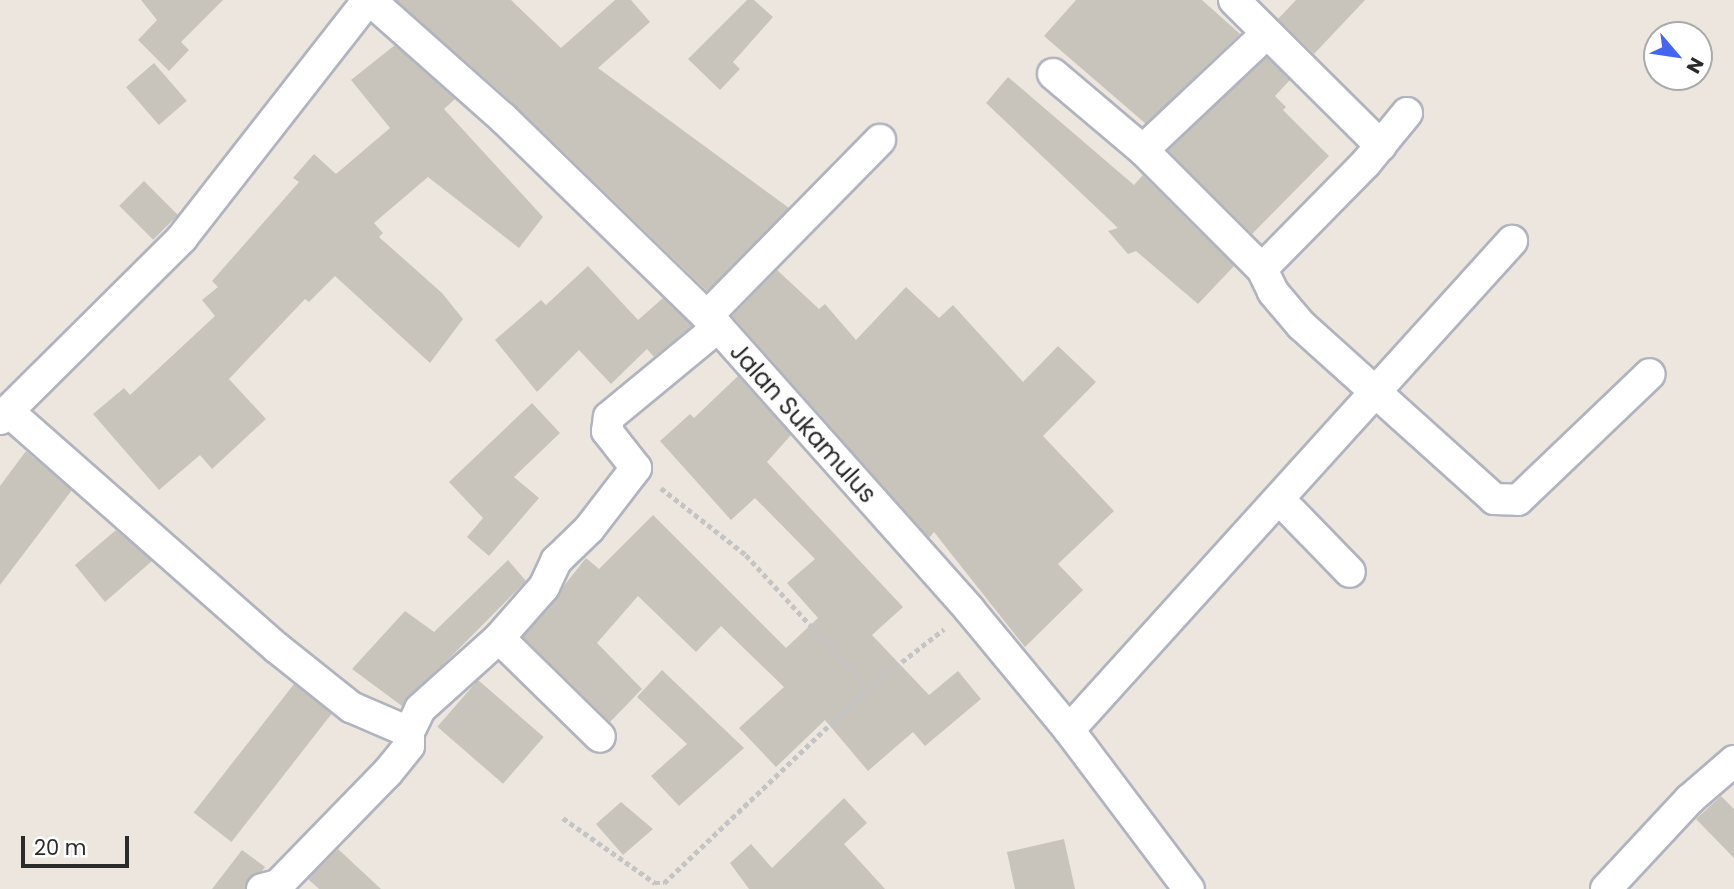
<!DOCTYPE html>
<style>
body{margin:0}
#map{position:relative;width:1734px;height:889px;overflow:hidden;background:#ece6de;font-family:Poppins,sans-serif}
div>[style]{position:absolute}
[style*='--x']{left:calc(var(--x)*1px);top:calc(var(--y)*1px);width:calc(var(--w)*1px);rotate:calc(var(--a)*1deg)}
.building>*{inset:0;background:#c8c4bc;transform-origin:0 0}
.path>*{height:4.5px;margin-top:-2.25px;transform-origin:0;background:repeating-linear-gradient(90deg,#c4c4c4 0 5px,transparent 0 8.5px)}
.roads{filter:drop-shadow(2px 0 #b1b4be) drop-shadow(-2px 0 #b1b4be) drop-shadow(0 2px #b1b4be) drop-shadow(0 -2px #b1b4be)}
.minor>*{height:30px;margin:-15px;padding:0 15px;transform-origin:15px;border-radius:15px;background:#fff}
span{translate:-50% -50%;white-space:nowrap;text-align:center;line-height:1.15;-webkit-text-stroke:7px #fff;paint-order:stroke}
.street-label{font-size:24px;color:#2b2b2b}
.north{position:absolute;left:1643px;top:21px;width:70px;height:70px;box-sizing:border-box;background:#fff;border:2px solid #aaa;border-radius:50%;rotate:119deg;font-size:19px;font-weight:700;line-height:28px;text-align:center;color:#2b2b2b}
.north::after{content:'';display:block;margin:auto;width:24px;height:32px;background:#4466f4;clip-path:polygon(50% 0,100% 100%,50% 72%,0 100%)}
.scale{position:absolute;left:21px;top:836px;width:108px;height:32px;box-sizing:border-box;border:4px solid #2b2b2b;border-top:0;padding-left:9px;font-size:21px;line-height:24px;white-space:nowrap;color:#2b2b2b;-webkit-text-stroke:5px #fff;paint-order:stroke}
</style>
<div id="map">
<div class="building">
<div style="clip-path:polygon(141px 0,223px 0,181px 42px,189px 50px,169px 71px,138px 40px,157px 20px)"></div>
<div style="clip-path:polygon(396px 0,511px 0,561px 48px,615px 0,631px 0,650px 22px,598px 68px,789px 208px,707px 291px,515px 105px)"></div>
<div style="clip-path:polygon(747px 0,754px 0,773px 17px,733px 62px,740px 69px,720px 90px,688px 59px)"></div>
<div style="clip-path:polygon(1076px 0,1202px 0,1240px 34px,1146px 124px,1044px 36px)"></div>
<div style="clip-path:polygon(1296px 0,1365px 0,1314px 54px,1278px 19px)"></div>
<div style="clip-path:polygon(395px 45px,455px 99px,444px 109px,543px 217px,519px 248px,428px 177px,374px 223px,383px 233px,379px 237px,442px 293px,463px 319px,430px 363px,335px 276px,309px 302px,305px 299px,229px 379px,266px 419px,212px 469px,200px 455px,159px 490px,93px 414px,124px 388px,130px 395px,215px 316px,202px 300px,218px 287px,212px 281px,299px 182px,293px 178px,314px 154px,336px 174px,390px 128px,351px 80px)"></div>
<div style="clip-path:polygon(1267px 57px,1290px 80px,1275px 96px,1286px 107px,1283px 110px,1329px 156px,1252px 234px,1168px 150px)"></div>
<div style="left:154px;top:63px;width:50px;height:37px;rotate:49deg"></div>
<div style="clip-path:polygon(1008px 77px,1134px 185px,1143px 175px,1234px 266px,1198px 304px,1136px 251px,1128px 254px,1108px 231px,1118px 228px,986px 103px)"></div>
<div style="left:144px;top:181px;width:48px;height:35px;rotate:45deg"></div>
<div style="clip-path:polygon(588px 266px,638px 320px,663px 298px,692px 326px,654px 357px,647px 349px,611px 384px,579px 350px,537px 392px,495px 340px,541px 300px,546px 305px)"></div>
<div style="clip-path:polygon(777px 270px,819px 309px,825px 304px,856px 340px,906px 287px,939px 318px,953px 305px,1023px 382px,1058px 346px,1096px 382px,1043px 436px,1114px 511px,1058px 564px,1083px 590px,1025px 647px,934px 532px,929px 538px,732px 316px)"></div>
<div style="clip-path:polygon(738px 376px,791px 435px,767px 462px,903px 607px,872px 635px,929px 695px,958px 671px,981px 699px,925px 746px,913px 732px,868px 771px,825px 720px,776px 767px,739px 728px,784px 687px,721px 626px,696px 652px,638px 596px,597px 643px,642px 689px,610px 722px,523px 637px,586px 558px,599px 569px,653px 515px,786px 648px,818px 618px,787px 583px,815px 559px,755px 498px,731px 520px,660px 441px,690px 414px,694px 418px)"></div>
<div style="clip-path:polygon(532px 403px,560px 433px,514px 477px,539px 498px,489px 556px,467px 537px,483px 518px,449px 482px)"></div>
<div style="clip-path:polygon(26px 451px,72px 490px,0 585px,0 486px)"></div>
<div style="clip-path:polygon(116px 530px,152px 561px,105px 602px,75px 565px)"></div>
<div style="clip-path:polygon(508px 560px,526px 581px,402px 706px,352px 669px,405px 611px,434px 632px)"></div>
<div style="clip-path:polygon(662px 670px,744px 748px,679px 806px,651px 776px,687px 744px,637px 697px)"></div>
<div style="left:478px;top:680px;width:87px;height:62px;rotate:41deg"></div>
<div style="left:294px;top:684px;width:48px;height:163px;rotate:38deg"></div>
<div style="clip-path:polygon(1721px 796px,1734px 809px,1734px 858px,1696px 819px)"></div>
<div style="clip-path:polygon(844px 798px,867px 823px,844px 844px,885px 889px,749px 889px,730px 863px,751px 844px,772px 868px)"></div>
<div style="clip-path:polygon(621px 802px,653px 829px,623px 855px,596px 824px)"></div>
<div style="clip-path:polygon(1064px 839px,1075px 889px,1015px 889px,1007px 852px)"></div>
<div style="clip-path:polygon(338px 849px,381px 889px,319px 889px,308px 879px)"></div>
<div style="clip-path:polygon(242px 850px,265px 867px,262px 871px,249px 877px,245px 889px,212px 889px)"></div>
</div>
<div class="path">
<div style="--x:661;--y:488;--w:108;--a:38.2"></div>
<div style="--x:746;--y:555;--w:180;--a:47.5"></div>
<div style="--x:563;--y:818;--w:113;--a:35.2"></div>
<div style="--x:655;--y:883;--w:9;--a:0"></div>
<div style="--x:664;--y:883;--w:282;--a:-43.7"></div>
<div style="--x:868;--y:688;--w:96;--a:-37.8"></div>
</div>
<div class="roads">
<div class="minor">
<div style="--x:370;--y:0;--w:178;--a:41.6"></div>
<div style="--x:503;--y:118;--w:300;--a:44.2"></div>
<div style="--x:718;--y:327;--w:378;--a:48.3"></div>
<div style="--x:969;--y:609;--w:157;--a:50.4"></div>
<div style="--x:1069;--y:730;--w:199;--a:53"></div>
<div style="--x:1234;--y:0;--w:207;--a:44.8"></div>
<div style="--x:1053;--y:74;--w:118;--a:40.2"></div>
<div style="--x:1143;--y:150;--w:168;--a:45"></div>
<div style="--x:1407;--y:113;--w:65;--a:129.4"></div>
<div style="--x:1366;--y:163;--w:148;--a:134.5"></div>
<div style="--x:1262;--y:269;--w:25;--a:64"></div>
<div style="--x:1273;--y:292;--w:43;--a:49.7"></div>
<div style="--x:1301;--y:325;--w:260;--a:42"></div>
<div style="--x:1494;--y:499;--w:24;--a:2"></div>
<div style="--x:1518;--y:500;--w:182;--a:-43.7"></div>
<div style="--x:1143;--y:150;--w:170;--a:-43.3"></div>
<div style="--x:707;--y:316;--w:247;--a:-45.5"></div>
<div style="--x:9;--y:412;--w:357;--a:41.4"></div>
<div style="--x:277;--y:648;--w:95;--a:38.6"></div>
<div style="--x:351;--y:707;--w:63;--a:23.3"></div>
<div style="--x:409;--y:732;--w:25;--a:-64"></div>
<div style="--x:420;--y:709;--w:106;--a:-41.9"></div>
<div style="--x:499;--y:638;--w:68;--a:-48.6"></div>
<div style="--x:544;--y:587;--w:29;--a:-65"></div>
<div style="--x:556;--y:561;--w:46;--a:-44.1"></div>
<div style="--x:589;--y:529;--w:77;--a:-52.4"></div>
<div style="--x:636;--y:468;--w:47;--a:-128.1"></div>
<div style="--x:607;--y:431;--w:14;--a:-82"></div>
<div style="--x:609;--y:417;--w:141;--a:-39.5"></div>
<div style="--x:0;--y:419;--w:257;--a:-44.8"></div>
<div style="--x:182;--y:238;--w:302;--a:-52"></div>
<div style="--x:1280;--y:500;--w:100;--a:45.8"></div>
<div style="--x:499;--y:638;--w:141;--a:44.4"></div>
<div style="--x:1069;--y:730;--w:660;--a:-47.83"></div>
<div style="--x:262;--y:889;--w:16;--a:-14"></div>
<div style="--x:278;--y:885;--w:158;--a:-45.8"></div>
<div style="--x:388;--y:772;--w:33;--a:-51"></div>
<div style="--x:409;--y:746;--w:14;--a:-90"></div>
<div style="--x:1606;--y:889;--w:123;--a:-47"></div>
<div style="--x:1690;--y:799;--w:58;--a:-40.8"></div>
</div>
</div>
<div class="street-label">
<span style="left:803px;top:423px;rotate:48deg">Jalan Sukamulus</span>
</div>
<div class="north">N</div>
<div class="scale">20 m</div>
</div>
